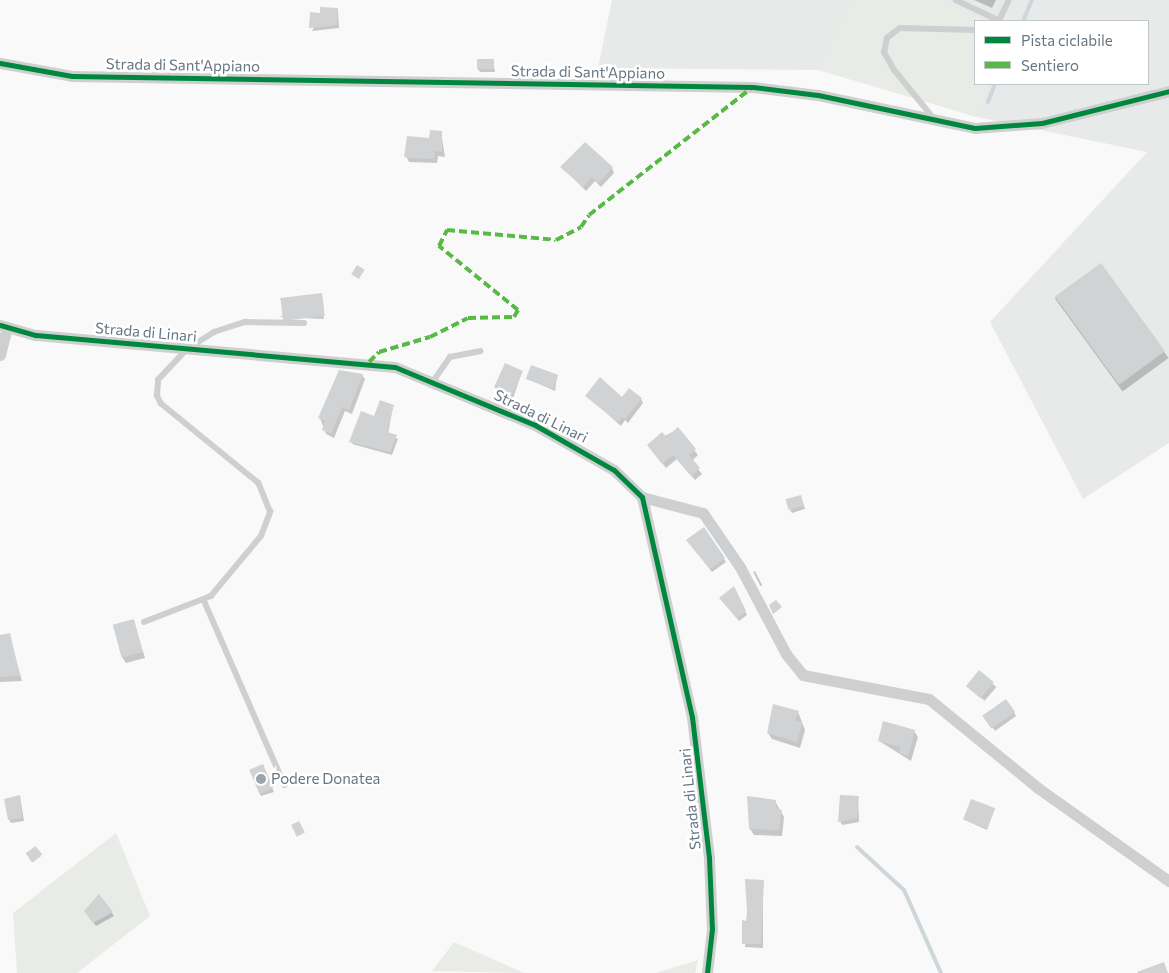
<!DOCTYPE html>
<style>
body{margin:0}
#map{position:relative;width:1169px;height:973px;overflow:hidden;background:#f9f9f9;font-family:Commissioner,sans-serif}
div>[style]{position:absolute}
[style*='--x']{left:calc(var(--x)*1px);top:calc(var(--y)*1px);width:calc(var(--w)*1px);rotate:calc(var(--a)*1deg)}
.built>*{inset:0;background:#e8e9e9}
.green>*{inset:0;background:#e8ebe6}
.shadow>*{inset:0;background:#0003;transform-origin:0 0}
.stream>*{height:4px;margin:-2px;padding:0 2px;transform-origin:2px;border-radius:2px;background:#ced6d9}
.building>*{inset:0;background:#d0d2d3;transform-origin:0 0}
.service>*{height:5.5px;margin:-2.75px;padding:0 2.75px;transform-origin:2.75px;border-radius:2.75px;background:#cecfd0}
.minor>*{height:11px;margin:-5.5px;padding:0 5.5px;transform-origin:5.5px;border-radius:5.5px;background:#cecfd0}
.quiet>*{height:4px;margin-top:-2px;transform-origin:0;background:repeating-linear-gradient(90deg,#58b947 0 8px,transparent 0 12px)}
.cycleway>*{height:5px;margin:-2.5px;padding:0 2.5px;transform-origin:2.5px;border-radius:2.5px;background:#00873e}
.dots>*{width:14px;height:14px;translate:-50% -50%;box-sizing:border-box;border:2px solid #fff;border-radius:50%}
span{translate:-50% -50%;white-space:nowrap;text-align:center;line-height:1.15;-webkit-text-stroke:5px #fff;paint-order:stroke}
.street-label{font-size:15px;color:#657683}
.poi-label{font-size:15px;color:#657683}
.left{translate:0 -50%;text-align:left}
.legend{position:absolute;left:974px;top:20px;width:175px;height:65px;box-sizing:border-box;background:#fff;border:1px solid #c1c8cd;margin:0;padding:6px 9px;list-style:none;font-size:15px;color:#657683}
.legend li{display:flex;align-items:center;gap:10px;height:25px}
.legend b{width:25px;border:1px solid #c1c8cd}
</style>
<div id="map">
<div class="built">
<div style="clip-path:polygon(evenodd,612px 0,1169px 0,1169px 443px,1083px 499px,990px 322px,1147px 152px,977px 117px,819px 70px,598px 68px,612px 0,975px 21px,1148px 21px,1148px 84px,975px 84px,975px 21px)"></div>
</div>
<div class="green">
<div style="clip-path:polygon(851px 0,939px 0,989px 21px,975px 21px,975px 84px,991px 84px,977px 117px,819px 70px)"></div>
<div style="clip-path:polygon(116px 833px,150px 916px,77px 973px,17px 973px,13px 913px)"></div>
<div style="clip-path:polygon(454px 942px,524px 973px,432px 971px)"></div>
<div style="clip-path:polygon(698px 960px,695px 973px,656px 973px)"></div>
</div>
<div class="shadow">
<div style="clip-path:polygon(974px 0,996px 0,992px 8px)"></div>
<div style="clip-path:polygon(338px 10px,339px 28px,312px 31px,321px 14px)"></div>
<div style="clip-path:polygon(493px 61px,495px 72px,480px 72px,478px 69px)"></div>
<div style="clip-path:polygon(441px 132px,445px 157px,438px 156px,437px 163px,409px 162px,406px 156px)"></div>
<div style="clip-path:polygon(562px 167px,612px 168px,614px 173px,601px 187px,595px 181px,586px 191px)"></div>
<div style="left:1101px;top:265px;width:115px;height:57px;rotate:54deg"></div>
<div style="clip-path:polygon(321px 296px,324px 319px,280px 317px)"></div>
<div style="clip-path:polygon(522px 372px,512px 401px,497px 390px,495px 387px)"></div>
<div style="clip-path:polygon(362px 375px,365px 379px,352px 414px,345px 411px,334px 438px,326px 434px,320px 418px)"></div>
<div style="clip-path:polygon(557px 376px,555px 391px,528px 379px)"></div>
<div style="clip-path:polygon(587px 396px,641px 399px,643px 403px,628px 423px,625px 420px,621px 426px)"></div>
<div style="clip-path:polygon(393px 406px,388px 434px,398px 439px,392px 455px,352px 444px,375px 417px)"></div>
<div style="clip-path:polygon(678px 429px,698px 455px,692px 461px,702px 474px,695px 480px,677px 459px,666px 468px,648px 445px)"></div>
<div style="clip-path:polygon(802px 500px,805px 509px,792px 513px,790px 510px)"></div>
<div style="clip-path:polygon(690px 544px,724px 559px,726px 562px,712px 572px)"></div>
<div style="left:755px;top:571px;width:16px;height:2px;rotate:63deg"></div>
<div style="clip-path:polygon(734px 588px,747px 615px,739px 621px,723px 602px)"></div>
<div style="clip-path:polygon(133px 620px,145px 658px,126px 663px,122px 657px)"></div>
<div style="clip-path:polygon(9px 635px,22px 681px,0 682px,0 636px)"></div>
<div style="left:979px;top:672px;width:23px;height:18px;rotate:41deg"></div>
<div style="clip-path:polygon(798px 712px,805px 730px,800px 748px,772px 739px,768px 733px)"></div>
<div style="clip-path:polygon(1014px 712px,1016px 716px,995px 731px,987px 720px)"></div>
<div style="clip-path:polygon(914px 731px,918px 737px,911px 761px,879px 741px)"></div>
<div style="clip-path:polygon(264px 769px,274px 792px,261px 796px,259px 792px)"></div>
<div style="clip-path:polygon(20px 796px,24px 821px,11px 823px,9px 820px)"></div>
<div style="clip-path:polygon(858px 798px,859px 822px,842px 825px,840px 821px)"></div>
<div style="clip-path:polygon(775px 801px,784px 817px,782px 836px,754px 835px,750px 829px)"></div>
<div style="clip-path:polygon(994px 809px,987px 830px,965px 820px)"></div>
<div style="left:35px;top:847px;width:11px;height:11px;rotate:56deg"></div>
<div style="clip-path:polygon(763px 881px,763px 948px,745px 947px,749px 893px)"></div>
<div style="clip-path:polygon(112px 913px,114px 916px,96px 926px,87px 914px)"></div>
</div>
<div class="stream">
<div style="--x:1023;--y:21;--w:23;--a:-67"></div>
<div style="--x:988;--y:102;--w:19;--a:-69"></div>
<div style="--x:857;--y:847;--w:64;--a:42.5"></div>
<div style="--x:904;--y:890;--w:91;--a:66"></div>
</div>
<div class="building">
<div style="clip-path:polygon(320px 7px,338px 8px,337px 25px,309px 28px,310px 12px,320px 13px)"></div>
<div style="left:494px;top:59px;width:10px;height:17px;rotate:90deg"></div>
<div style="clip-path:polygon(430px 130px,442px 131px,442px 152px,435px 151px,434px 158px,425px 159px,404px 157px,407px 136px,429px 138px)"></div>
<div style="clip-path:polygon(585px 142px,613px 167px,598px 183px,592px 177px,583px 187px,560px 167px)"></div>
<div style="left:1101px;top:263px;width:109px;height:57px;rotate:54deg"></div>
<div style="left:357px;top:265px;width:9px;height:11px;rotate:32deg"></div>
<div style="left:322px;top:293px;width:23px;height:42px;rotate:83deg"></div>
<div style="clip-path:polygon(505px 363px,523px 371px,510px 399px,494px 387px)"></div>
<div style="left:531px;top:365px;width:29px;height:15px;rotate:20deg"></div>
<div style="clip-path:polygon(339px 370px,363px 374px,349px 410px,342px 407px,331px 434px,322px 430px,325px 421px,318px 418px)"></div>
<div style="clip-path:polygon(600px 377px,622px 397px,629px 388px,642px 398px,625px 419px,622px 417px,618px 422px,585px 396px)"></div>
<div style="clip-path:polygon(380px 400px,394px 405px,387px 432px,397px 435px,390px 452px,349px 442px,361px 411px,374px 416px)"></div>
<div style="clip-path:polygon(678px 427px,696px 449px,689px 455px,700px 468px,691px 476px,673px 455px,662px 464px,647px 445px,662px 432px,667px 437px)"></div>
<div style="left:801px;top:495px;width:11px;height:16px;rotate:75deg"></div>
<div style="clip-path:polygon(704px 527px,725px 558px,710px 569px,686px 540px)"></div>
<div style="clip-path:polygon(734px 586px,746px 611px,737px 618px,719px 598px)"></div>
<div style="clip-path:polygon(776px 600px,782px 607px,773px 614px,769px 605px)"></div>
<div style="left:134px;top:619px;width:34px;height:22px;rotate:75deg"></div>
<div style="clip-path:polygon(10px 633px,20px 676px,0 677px,0 635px)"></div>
<div style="left:979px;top:670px;width:19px;height:21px;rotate:39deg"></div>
<div style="left:1006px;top:699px;width:16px;height:29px;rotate:55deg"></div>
<div style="clip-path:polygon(773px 704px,799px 711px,795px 720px,802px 723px,797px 742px,767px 733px)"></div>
<div style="clip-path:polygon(883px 721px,915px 730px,908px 756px,899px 753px,901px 747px,878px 741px)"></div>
<div style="left:263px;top:764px;width:26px;height:15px;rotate:67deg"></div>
<div style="clip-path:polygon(20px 795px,22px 818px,8px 820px,4px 799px)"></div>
<div style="clip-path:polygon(840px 795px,859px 796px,857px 818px,838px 822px)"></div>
<div style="clip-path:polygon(747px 796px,776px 800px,776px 808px,782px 810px,779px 830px,749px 829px)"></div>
<div style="left:971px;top:799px;width:26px;height:22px;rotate:21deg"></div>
<div style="left:299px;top:821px;width:13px;height:9px;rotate:63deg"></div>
<div style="left:35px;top:846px;width:11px;height:12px;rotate:49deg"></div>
<div style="clip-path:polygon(745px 879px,764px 880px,761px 944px,742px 944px,742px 920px,746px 921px,747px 912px)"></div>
<div style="clip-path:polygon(99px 894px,113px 912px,93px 923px,84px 911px)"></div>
<div style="clip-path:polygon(1164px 962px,1168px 973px,1138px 973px,1137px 972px)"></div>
</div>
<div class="service">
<div style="--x:956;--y:0;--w:49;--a:25.5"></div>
<div style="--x:999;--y:21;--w:23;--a:-65"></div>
<div style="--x:933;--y:118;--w:62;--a:-129.1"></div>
<div style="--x:894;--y:70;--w:20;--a:-120"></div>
<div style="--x:884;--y:53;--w:15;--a:-79"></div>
<div style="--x:887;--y:38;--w:16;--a:-38"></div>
<div style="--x:900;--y:28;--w:75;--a:1.5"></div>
<div style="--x:434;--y:380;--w:28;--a:-55"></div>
<div style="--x:450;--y:357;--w:31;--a:-11"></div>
<div style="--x:204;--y:600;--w:202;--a:66.4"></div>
<div style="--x:144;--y:622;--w:72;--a:-21.2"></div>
<div style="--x:211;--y:596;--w:78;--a:-50.2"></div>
<div style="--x:261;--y:536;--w:26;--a:-69"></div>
<div style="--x:270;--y:512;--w:31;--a:-112"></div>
<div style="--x:258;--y:483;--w:125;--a:-140.8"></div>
<div style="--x:161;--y:404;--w:9;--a:-117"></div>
<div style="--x:157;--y:396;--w:16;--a:-86"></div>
<div style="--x:158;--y:380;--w:42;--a:-46.9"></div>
<div style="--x:187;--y:349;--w:32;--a:-32"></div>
<div style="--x:214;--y:332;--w:33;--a:-18"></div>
<div style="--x:245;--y:322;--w:59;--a:1"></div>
</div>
<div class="minor">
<div style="--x:0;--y:63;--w:73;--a:10.2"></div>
<div style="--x:72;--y:76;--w:681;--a:0.93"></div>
<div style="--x:753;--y:87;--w:65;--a:7"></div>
<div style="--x:818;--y:95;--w:160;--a:11.9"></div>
<div style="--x:975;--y:128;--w:67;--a:-4.3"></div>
<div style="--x:1042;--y:123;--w:131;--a:-14.1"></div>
<div style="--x:0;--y:325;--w:37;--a:16"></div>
<div style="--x:36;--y:335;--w:360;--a:5.1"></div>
<div style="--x:395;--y:367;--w:152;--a:22.5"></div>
<div style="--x:535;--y:425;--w:91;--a:29.7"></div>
<div style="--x:614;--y:470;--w:39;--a:44"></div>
<div style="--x:642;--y:497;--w:226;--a:77.2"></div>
<div style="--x:692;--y:717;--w:142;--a:83.1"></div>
<div style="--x:709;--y:858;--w:71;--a:87.6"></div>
<div style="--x:712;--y:929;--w:44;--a:96.5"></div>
<div style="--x:0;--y:355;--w:29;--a:-76"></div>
<div style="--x:642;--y:497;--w:63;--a:14.7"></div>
<div style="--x:703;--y:513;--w:65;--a:55.6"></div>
<div style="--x:740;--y:567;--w:98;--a:62.1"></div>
<div style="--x:786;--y:654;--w:27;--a:51"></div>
<div style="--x:803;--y:675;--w:128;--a:10.8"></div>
<div style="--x:929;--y:699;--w:141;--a:39.2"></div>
<div style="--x:1038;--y:788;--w:161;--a:35.4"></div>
</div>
<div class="quiet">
<div style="--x:369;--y:362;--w:14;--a:-45"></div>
<div style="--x:379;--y:352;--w:53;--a:-16.4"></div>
<div style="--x:430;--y:337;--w:42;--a:-26.6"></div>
<div style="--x:468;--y:318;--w:46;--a:-1.2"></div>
<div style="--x:514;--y:317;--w:8;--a:-60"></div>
<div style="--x:518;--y:310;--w:102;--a:-141"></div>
<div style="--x:439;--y:246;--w:18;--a:-63"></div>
<div style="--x:447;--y:230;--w:109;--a:5.2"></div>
<div style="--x:556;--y:240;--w:28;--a:-27"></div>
<div style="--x:581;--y:227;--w:14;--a:-56"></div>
<div style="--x:589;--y:215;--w:208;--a:-38"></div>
</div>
<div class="cycleway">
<div style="--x:0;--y:63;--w:73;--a:10.2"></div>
<div style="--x:72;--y:76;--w:681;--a:0.93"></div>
<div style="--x:753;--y:87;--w:65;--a:7"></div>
<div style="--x:818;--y:95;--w:160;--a:11.9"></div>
<div style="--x:975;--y:128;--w:67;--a:-4.3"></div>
<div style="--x:1042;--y:123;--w:131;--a:-14.1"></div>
<div style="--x:0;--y:325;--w:37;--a:16"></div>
<div style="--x:36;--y:335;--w:360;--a:5.1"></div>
<div style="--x:395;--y:367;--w:152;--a:22.5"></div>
<div style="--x:535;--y:425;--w:91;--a:29.7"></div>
<div style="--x:614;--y:470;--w:39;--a:44"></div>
<div style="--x:642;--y:497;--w:226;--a:77.2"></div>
<div style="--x:692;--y:717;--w:142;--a:83.1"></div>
<div style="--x:709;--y:858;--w:71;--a:87.6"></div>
<div style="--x:712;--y:929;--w:44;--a:96.5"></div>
</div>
<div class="dots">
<div style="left:261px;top:779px;background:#99a4ac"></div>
</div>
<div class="street-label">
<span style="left:183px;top:65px;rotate:1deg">Strada di Sant'Appiano</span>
<span style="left:588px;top:72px;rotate:1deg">Strada di Sant'Appiano</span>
<span style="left:146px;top:332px;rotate:5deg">Strada di Linari</span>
<span style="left:541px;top:416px;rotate:26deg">Strada di Linari</span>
<span style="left:690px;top:799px;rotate:-96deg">Strada di Linari</span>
</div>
<div class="poi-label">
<span class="left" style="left:271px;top:779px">Podere Donatea</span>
</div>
<ul class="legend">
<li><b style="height:6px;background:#00873e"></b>Pista ciclabile</li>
<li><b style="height:6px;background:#58b947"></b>Sentiero</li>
</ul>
</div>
